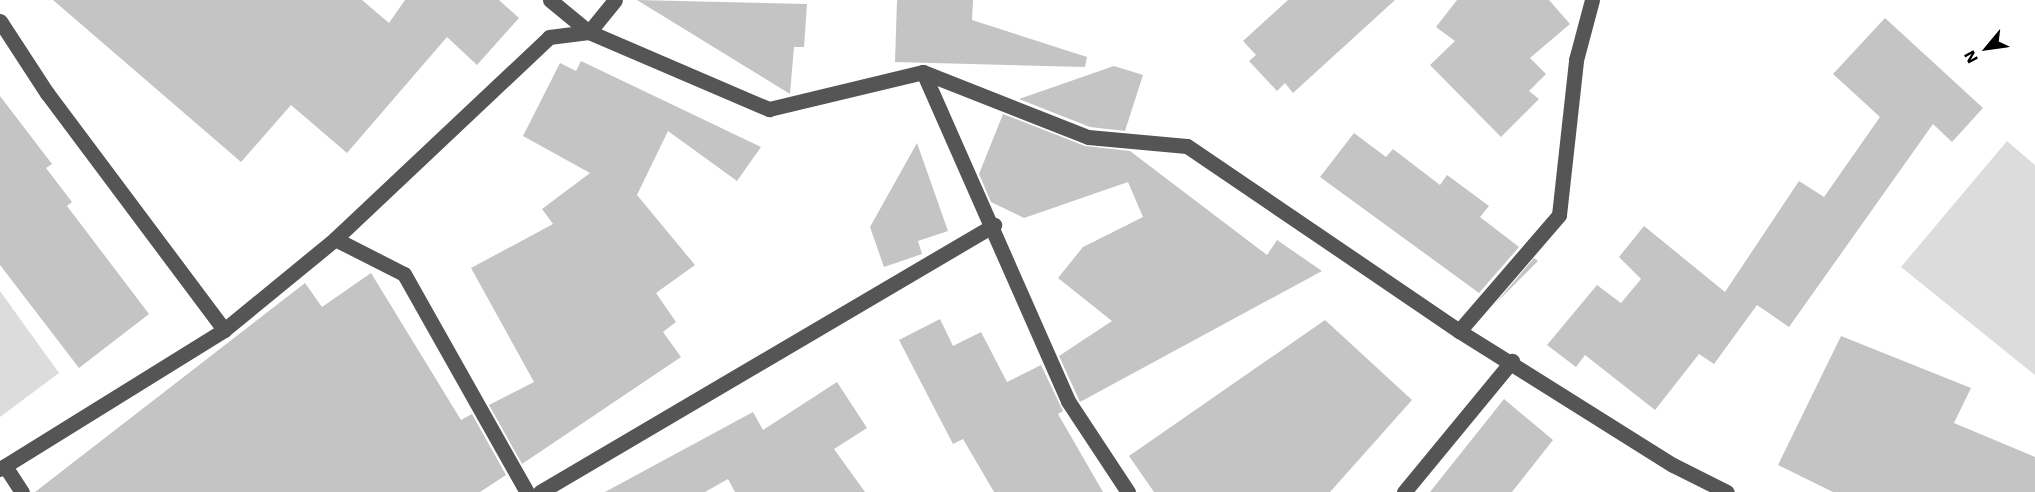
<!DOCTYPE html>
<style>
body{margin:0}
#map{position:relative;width:2035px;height:492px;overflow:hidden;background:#fff;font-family:"Work Sans",sans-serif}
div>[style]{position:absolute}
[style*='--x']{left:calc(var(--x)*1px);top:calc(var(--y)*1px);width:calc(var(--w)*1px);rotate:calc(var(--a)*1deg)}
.green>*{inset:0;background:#dcdcdc}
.building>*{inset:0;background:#c4c4c4}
.minor>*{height:15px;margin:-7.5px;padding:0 7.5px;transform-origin:7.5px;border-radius:7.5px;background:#555}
span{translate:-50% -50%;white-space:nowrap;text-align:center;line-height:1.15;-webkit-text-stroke:5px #fff;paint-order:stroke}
.north{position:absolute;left:1957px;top:18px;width:60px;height:60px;-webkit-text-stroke:4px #fff;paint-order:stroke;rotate:241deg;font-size:16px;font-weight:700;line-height:24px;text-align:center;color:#000}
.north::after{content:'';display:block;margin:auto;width:21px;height:27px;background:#000;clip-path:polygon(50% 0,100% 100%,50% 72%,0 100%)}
</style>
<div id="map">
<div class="green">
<div style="clip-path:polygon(2007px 141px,2035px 165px,2035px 375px,1901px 267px)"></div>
<div style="clip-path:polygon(0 291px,59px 373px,0 417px)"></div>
</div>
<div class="building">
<div style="clip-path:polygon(53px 0,362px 0,389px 23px,405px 0,499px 0,519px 18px,477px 65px,447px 37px,347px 153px,291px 105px,241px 162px)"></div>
<div style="clip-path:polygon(637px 0,807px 4px,804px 47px,794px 47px,790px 94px)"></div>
<div style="clip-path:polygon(897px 0,973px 0,972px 20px,1087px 57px,1085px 67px,895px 62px)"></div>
<div style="clip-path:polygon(1288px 0,1395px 0,1293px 93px,1285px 83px,1277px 91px,1249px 61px,1256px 55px,1243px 41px)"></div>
<div style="clip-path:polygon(1457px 0,1549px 0,1570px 24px,1530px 58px,1546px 74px,1529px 91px,1539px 99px,1501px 137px,1430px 65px,1455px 41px,1436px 27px)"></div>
<div style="clip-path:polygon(1885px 18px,1983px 108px,1952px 142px,1933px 124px,1789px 327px,1757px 305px,1714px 364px,1699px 354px,1655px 410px,1585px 355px,1576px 367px,1547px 345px,1597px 285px,1621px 303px,1641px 279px,1619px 257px,1644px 226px,1725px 292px,1799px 181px,1824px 197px,1880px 117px,1833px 74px)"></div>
<div style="clip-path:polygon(581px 61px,761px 147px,737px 181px,668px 131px,637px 195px,695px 265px,656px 293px,676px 322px,663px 332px,681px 357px,522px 464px,489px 405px,534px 382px,471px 268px,553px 224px,542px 209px,590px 173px,523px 136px,560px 63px,576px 71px)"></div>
<div style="clip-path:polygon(1114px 66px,1143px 75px,1125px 131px,1090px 127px,1019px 99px)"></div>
<div style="clip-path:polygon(0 96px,52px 164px,46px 168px,72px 202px,67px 206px,149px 314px,79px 368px,0 265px)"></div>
<div style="clip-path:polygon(1003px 114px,1085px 146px,1130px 151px,1267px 255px,1277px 240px,1322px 271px,1080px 402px,1059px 356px,1112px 321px,1058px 278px,1083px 247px,1143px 217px,1128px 182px,1024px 218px,991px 202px,979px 174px)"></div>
<div style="clip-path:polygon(1354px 133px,1386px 157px,1393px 149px,1440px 185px,1447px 175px,1489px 206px,1480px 217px,1519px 247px,1479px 293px,1320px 177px)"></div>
<div style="clip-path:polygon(917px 143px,948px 231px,918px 241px,922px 254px,884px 267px,870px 227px)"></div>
<div style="clip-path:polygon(1534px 258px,1538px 261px,1494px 305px)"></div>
<div style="clip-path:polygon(371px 273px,461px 420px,472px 414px,506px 475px,480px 492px,35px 492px,305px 283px,322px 307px)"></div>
<div style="clip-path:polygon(940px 319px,953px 346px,981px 332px,1007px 382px,1041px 365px,1063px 411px,1058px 414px,1103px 492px,994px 492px,963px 439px,953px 444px,899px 340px)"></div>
<div style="clip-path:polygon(1325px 320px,1412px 400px,1330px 492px,1154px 492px,1129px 456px)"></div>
<div style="clip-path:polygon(1841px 336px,1971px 388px,1954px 423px,2035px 457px,2035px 492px,1833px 492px,1778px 465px)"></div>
<div style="clip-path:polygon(837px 382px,867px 428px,834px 449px,865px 492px,735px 492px,728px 479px,705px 492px,605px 492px,753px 412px,763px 430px)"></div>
<div style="clip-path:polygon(1504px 399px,1553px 440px,1512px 492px,1430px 492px)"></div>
</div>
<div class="minor">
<div style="--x:550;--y:0;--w:50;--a:39.4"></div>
<div style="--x:589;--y:32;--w:196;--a:23.2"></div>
<div style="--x:769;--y:109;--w:158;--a:-13.5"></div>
<div style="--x:923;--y:72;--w:177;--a:21.5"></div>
<div style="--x:1088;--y:137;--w:99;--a:5.2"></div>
<div style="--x:1187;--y:146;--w:329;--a:34.2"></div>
<div style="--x:1459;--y:331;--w:252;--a:32.1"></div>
<div style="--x:1673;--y:465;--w:60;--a:26.6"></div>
<div style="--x:0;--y:21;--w:86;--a:56.9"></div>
<div style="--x:47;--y:93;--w:296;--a:53.2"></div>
<div style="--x:923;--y:72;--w:360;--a:66.2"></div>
<div style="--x:1068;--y:401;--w:109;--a:56.6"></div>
<div style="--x:335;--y:239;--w:77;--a:26.9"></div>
<div style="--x:404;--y:274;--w:250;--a:60.6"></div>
<div style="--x:1459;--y:331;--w:153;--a:-49.2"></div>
<div style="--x:1559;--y:215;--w:156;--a:-83.7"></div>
<div style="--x:1576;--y:60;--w:62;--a:-75.1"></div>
<div style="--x:5;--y:466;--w:31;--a:57"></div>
<div style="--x:0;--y:469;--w:264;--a:-31.8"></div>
<div style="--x:224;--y:330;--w:144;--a:-39.3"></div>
<div style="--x:335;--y:239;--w:294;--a:-43.3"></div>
<div style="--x:549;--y:37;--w:40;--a:-7.1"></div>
<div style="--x:589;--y:32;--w:41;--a:-50.9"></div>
<div style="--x:540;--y:492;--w:527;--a:-30.46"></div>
<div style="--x:1404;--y:492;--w:170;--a:-50.5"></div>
</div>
<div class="north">N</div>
</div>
